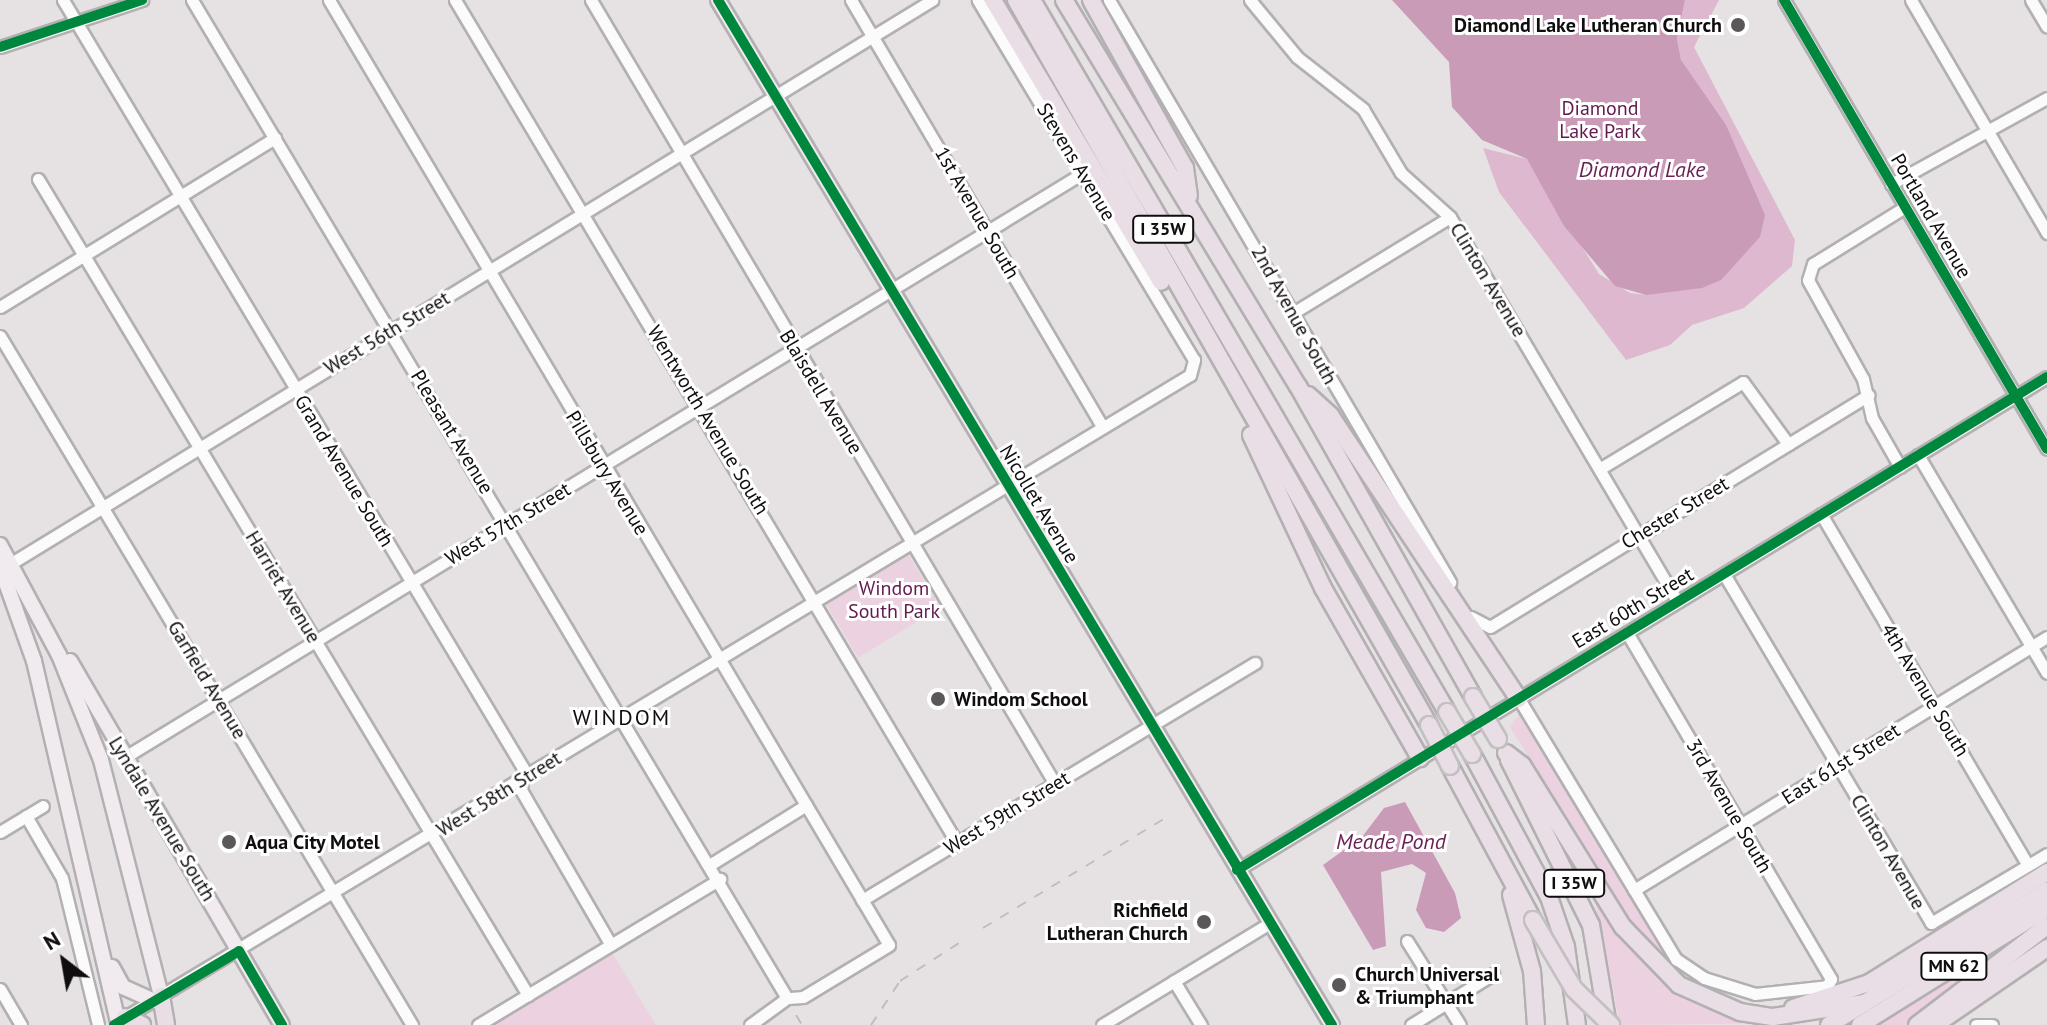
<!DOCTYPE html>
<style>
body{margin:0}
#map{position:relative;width:2047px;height:1025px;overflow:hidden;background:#e6e2e4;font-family:"PT Sans",sans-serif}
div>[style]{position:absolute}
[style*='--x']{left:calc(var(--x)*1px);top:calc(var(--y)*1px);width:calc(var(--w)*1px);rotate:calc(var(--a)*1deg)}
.green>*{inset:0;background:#ecd2e1;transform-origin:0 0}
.forest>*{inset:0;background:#ddb8cf}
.water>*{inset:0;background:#c99bb7}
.roads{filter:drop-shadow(2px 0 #b3b0b2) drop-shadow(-2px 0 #b3b0b2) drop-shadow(0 2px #b3b0b2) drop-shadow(0 -2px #b3b0b2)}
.minor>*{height:11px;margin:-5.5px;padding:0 5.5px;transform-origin:5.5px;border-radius:5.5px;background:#fbfbfb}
.major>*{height:14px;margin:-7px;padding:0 7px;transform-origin:7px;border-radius:7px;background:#f1eaee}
.highway>*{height:16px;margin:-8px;padding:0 8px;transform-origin:8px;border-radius:8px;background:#eadee6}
.rail>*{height:2px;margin-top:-1px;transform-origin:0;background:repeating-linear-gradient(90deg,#bebdbe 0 10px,transparent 0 20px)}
.bridges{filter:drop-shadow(2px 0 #c2c0c1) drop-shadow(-2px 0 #c2c0c1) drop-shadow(0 2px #c2c0c1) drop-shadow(0 -2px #c2c0c1)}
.highway-bridge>*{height:16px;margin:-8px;padding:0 8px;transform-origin:8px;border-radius:8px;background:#eadee6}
.cycleway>*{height:10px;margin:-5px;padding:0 5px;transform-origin:5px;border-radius:5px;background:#00873e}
.dots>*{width:22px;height:22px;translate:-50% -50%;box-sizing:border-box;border:4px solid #fff;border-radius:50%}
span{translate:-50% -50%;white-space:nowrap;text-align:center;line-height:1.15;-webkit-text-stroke:6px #fff;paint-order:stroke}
.shield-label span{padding:2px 6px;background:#fff;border:2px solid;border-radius:6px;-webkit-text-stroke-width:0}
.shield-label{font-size:18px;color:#0f0d0e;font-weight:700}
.poi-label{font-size:20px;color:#0f0d0e;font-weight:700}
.right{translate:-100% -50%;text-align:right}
.left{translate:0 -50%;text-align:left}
.park-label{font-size:20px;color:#64194e}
.street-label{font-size:20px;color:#0f0d0e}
.water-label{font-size:22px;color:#6a1f53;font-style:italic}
.neighbourhood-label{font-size:22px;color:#0f0d0e;letter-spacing:2px}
.north{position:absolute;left:24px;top:921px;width:80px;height:80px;-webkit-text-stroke:6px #fff;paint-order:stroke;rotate:329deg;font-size:22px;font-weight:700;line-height:32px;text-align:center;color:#0f0d0e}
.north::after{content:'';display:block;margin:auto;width:28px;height:36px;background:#0f0d0e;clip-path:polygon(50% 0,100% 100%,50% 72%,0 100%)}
</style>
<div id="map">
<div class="green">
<div style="left:908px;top:554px;width:63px;height:96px;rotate:59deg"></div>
<div style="clip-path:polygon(1519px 714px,1662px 951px,1681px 973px,1637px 930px,1510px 727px)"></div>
<div style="clip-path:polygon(1593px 891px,1641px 961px,1696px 1004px,1749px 1021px,1814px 1023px,1620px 1025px)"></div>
<div style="clip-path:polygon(2011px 942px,1910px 1025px,1879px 1025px)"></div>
<div style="clip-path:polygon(613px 954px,656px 1025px,494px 1025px)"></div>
</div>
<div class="forest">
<div style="clip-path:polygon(1685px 0,1719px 0,1694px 47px,1795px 240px,1792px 266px,1744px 308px,1692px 325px,1670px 345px,1626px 360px,1499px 192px,1483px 148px,1527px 159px,1599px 274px,1630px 293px,1646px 295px,1765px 215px,1681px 60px,1677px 39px)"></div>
</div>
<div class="water">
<div style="clip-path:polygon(1392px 0,1685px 0,1677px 39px,1681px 60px,1726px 125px,1765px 215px,1760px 237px,1721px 280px,1702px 288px,1646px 295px,1615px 286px,1564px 226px,1527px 159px,1482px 140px,1452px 107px,1449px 62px)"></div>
<div style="clip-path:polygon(1405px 802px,1455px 893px,1461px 918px,1444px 932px,1426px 928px,1416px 910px,1426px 873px,1412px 864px,1381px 872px,1386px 946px,1373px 950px,1323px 865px,1362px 837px,1384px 808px)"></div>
</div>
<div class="roads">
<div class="minor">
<div style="--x:63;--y:0;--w:895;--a:59.08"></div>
<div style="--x:523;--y:768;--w:22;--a:95"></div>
<div style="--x:521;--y:790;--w:179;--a:59.9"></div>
<div style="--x:192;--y:0;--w:1162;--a:59.2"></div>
<div style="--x:329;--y:0;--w:1098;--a:59.35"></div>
<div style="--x:889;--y:945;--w:100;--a:148.8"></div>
<div style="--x:803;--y:997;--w:16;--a:176"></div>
<div style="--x:455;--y:0;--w:981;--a:59.23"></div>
<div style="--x:591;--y:0;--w:911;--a:59.38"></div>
<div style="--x:851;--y:0;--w:496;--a:59.5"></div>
<div style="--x:1109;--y:0;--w:675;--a:59.63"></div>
<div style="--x:1250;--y:0;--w:74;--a:50.5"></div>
<div style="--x:1297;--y:57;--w:84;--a:38.2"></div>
<div style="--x:1363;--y:109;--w:74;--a:59.3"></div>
<div style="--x:1401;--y:173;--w:66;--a:41.9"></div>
<div style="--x:1450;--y:217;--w:447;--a:59.4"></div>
<div style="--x:1784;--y:0;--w:520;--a:59.64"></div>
<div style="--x:1911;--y:0;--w:270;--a:59.7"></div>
<div style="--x:2031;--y:0;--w:31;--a:59"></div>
<div style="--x:0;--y:47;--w:150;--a:-18.3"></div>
<div style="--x:38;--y:179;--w:952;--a:59.02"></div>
<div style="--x:1891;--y:184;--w:178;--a:-28.9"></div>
<div style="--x:0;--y:307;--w:323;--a:-31.6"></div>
<div style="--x:1296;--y:311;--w:180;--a:-31.4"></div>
<div style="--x:0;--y:336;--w:803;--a:59.12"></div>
<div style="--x:1918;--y:455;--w:253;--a:59.4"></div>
<div style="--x:1900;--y:467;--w:56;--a:-119.7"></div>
<div style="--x:1872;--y:418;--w:40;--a:-103"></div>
<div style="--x:1863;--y:379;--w:113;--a:-119.1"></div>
<div style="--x:1808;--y:280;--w:17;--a:-73"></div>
<div style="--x:1813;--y:264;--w:108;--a:-31.8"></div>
<div style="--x:1601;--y:468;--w:166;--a:-31.2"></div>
<div style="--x:1743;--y:382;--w:77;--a:54"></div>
<div style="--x:1821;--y:514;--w:407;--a:59.5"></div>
<div style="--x:5;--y:567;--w:1087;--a:-31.45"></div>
<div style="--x:1724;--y:574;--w:406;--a:59.3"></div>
<div style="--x:1931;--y:923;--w:135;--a:-30.7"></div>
<div style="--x:1471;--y:617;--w:21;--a:28"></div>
<div style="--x:1490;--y:627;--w:444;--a:-31.5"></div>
<div style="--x:1519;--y:699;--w:304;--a:58.9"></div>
<div style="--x:1676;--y:959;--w:34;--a:34"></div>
<div style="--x:1704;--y:978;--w:53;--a:17.4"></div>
<div style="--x:1755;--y:994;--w:72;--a:-6.3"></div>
<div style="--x:1827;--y:986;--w:8;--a:-60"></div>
<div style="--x:1831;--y:979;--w:402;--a:-120.5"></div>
<div style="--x:125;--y:757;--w:1122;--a:-31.37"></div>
<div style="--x:26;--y:816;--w:72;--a:59.9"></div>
<div style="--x:62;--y:878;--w:151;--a:76.2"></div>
<div style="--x:0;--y:832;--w:50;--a:-31.2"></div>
<div style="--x:711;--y:864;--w:112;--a:-31.8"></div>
<div style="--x:1237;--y:870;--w:948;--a:-31.33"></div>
<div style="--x:1634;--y:890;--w:484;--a:-31.5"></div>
<div style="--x:862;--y:900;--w:459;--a:-31.1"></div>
<div style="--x:1407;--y:941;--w:99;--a:57.8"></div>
<div style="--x:1174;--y:981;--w:52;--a:58.5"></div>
<div style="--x:0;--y:989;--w:42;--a:59.7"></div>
<div style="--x:122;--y:1019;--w:1247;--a:-31.09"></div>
<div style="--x:1190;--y:375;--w:16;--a:-75"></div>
<div style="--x:1194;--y:360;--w:420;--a:-121"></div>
<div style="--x:478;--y:1025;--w:283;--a:-31.1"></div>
<div style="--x:750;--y:1025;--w:46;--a:-36.1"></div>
<div style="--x:1102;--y:1025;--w:197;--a:-31.3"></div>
<div style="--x:1411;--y:1025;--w:97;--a:-31.9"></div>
<div style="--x:1976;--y:1025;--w:16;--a:0"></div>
</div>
<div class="major">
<div style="--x:718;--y:0;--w:1195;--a:59.08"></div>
<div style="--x:0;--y:545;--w:125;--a:61.8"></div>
<div style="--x:59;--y:655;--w:113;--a:68.2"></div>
<div style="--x:101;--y:760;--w:244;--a:75.7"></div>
<div style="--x:0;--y:566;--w:101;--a:70.3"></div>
<div style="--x:34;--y:661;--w:371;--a:76.9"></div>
<div style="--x:70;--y:661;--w:421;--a:59.8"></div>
<div style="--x:112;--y:967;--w:23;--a:61"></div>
<div style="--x:123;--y:987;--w:34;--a:24"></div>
</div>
<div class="highway">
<div style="--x:993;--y:0;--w:328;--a:59.2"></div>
<div style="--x:1016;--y:0;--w:834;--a:60.33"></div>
<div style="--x:1032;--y:0;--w:824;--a:59.76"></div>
<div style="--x:1064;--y:0;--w:451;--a:58.8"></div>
<div style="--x:1298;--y:386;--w:357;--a:60.6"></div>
<div style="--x:1091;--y:0;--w:193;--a:60.8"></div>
<div style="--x:1185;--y:168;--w:28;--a:82"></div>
<div style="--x:1308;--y:395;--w:30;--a:42"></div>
<div style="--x:1330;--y:415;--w:341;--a:56.4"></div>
<div style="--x:1251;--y:435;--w:169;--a:64.8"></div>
<div style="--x:1323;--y:588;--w:196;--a:60.3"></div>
<div style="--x:1506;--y:753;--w:20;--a:37"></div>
<div style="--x:1522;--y:765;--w:191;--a:58.1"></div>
<div style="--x:1623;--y:927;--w:81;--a:46"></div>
<div style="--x:1679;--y:985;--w:67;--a:23.9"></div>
<div style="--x:1740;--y:1012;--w:33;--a:9"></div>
<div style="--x:1773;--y:1017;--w:93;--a:-8.7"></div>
<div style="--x:1472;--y:754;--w:162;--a:61.7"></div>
<div style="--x:1549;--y:897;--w:53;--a:71.2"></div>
<div style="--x:1566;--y:947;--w:79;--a:82"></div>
<div style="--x:1509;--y:760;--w:184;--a:63.6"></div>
<div style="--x:1591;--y:925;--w:101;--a:80.4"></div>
<div style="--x:1450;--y:766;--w:175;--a:61.7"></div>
<div style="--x:1511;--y:895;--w:79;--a:74.6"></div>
<div style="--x:1532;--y:971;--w:54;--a:85.8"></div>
<div style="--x:161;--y:996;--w:29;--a:80"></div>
<div style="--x:1793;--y:1008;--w:80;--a:-18.2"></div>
<div style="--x:1869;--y:983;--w:210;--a:-31.9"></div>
<div style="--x:125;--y:1017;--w:19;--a:25"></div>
<div style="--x:1829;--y:1025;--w:256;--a:-31.6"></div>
<div style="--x:1860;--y:1025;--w:221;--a:-32"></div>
<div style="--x:1917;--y:1025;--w:163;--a:-37.3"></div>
<div style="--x:1935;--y:1025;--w:136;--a:-34.5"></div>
</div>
</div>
<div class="rail">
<div style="--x:983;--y:928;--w:211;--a:-31.1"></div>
<div style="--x:796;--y:1015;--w:12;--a:59"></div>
<div style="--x:871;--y:1025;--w:53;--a:-56.6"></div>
<div style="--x:900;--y:981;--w:70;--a:-32.8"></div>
</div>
<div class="bridges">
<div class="highway-bridge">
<div style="--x:1473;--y:697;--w:49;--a:59.2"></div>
<div style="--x:1447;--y:712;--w:49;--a:59.2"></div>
<div style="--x:1429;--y:725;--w:46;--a:62.9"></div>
<div style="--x:1533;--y:920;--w:80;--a:59.3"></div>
<div style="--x:1574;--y:989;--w:52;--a:44.2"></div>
</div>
</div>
<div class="cycleway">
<div style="--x:718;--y:0;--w:1195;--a:59.08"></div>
<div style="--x:1784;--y:0;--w:520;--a:59.64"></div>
<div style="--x:0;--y:47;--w:150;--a:-18.3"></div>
<div style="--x:1237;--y:870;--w:948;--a:-31.33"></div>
<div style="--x:114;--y:1025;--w:145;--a:-30.6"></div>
<div style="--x:239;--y:951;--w:86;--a:59.8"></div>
</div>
<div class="dots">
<div style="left:1738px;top:25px;background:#5a5859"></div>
<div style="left:938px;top:699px;background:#5a5859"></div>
<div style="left:229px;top:842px;background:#5a5859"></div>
<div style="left:1204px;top:922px;background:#5a5859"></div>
<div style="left:1339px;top:985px;background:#5a5859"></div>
</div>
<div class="shield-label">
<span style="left:1163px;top:229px">I 35W</span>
<span style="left:1574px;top:883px">I 35W</span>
<span style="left:1954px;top:966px">MN 62</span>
</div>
<div class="poi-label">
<span class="right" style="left:1722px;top:25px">Diamond Lake Lutheran Church</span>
<span class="left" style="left:954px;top:699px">Windom School</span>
<span class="left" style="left:245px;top:842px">Aqua City Motel</span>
<span class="right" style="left:1188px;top:922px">Richfield<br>Lutheran Church</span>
<span class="left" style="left:1355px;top:986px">Church Universal<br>&amp; Triumphant</span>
</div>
<div class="park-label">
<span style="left:1600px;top:120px">Diamond<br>Lake Park</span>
<span style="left:894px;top:600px">Windom<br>South Park</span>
</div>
<div class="street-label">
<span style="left:1076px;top:162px;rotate:59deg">Stevens Avenue</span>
<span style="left:977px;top:213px;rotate:60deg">1st Avenue South</span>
<span style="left:1931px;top:216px;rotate:60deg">Portland Avenue</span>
<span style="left:1488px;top:280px;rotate:59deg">Clinton Avenue</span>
<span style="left:1294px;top:315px;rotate:61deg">2nd Avenue South</span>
<span style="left:387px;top:333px;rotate:-31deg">West 56th Street</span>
<span style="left:821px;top:392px;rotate:59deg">Blaisdell Avenue</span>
<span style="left:708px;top:420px;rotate:59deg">Wentworth Avenue South</span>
<span style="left:452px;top:432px;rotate:59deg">Pleasant Avenue</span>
<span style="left:344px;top:471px;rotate:59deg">Grand Avenue South</span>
<span style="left:607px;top:473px;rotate:59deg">Pillsbury Avenue</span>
<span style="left:1039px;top:504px;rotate:59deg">Nicollet Avenue</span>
<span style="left:1675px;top:513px;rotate:-31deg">Chester Street</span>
<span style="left:508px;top:524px;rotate:-31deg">West 57th Street</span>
<span style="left:283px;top:587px;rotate:59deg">Harriet Avenue</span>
<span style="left:1633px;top:608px;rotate:-31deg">East 60th Street</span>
<span style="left:207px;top:680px;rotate:59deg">Garfield Avenue</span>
<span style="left:1925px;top:690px;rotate:59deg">4th Avenue South</span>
<span style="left:1841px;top:764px;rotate:-32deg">East 61st Street</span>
<span style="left:499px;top:794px;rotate:-32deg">West 58th Street</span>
<span style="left:1729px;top:806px;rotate:60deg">3rd Avenue South</span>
<span style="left:1007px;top:813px;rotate:-31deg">West 59th Street</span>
<span style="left:162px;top:819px;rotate:59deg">Lyndale Avenue South</span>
<span style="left:1888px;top:852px;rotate:60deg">Clinton Avenue</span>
</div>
<div class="water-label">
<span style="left:1642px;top:170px">Diamond Lake</span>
<span style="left:1391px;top:842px">Meade Pond</span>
</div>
<div class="neighbourhood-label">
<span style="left:622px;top:718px">WINDOM</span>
</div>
<div class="north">N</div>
</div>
